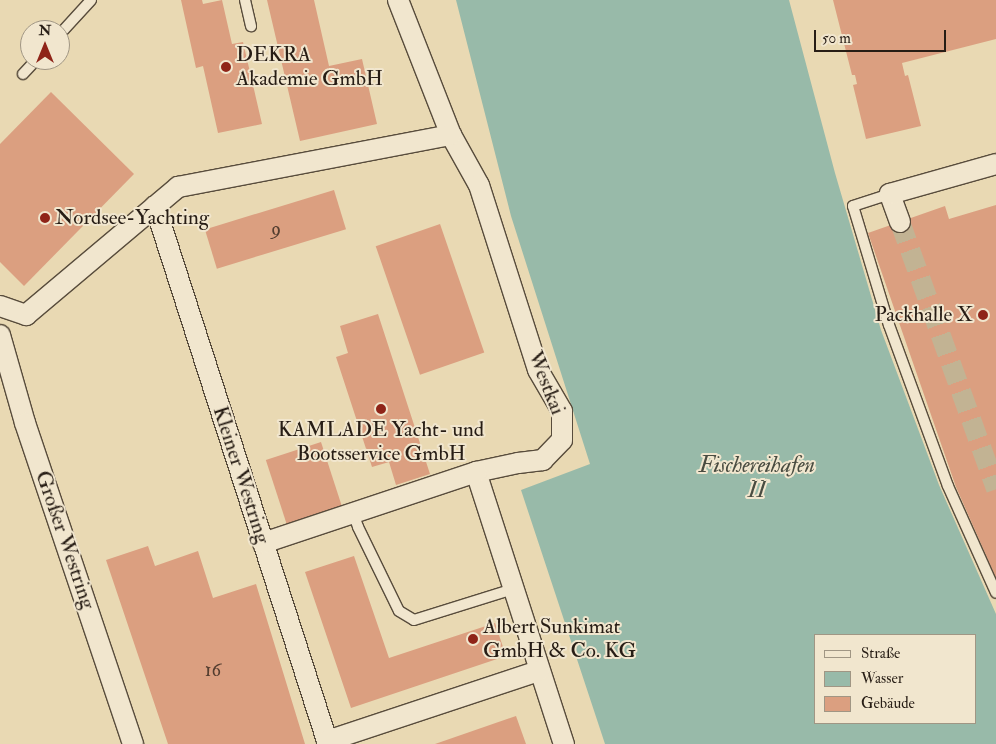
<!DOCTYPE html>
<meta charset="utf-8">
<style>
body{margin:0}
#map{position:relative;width:996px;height:744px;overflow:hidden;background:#e9d9b3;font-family:"IM FELL Double Pica",serif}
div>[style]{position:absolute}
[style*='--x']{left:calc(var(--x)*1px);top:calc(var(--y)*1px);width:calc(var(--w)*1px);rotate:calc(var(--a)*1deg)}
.water>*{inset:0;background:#98baa9}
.building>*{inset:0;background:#db9f80;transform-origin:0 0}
.minor-tunnel>*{height:20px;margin-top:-10px;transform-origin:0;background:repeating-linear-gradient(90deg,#c2b393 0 20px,transparent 0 30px)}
.roads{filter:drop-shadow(1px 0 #584c3c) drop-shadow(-1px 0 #584c3c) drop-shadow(0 1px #584c3c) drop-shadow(0 -1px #584c3c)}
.service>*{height:10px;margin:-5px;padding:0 5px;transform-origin:5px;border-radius:5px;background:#f1e6ce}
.minor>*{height:20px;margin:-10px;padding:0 10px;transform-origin:10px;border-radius:10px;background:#f1e6ce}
.dots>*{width:14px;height:14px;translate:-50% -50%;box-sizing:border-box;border:2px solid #f1e6ce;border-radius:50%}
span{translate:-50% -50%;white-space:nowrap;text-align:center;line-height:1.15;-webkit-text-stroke:4px #f1e6ce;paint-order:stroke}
.number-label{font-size:19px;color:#543e30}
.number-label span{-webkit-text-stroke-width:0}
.poi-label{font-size:21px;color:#271d15}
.left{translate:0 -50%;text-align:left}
.right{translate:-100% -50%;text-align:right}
.street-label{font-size:21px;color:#271d15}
.water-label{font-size:22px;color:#494c41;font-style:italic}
.legend{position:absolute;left:814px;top:634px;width:162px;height:90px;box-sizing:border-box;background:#f1e6ce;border:1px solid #a09684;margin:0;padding:6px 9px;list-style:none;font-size:15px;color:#271d15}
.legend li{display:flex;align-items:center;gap:10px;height:25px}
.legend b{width:25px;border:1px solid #a09684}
.north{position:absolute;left:20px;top:20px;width:50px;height:50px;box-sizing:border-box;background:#f1e6ce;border:1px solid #a09684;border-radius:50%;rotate:0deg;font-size:14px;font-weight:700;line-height:20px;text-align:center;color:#271d15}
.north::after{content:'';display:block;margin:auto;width:18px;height:22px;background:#8f2418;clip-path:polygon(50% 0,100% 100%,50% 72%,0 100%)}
.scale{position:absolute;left:814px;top:30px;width:132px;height:22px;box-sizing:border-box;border:2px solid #271d15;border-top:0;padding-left:6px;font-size:15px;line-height:18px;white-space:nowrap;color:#271d15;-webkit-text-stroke:4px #f1e6ce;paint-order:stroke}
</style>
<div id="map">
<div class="water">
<div style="clip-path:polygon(evenodd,456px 0,789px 0,835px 173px,881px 330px,939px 485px,996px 614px,996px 744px,605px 744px,521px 490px,590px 464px,511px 216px,456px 0,815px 635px,975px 635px,975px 723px,815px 723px,815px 635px)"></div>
</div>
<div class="building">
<div style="clip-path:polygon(181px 0,202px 0,203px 4px,222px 0,232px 44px,243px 42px,262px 124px,218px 133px,203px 66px,196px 68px)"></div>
<div style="clip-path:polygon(267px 0,314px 0,329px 66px,362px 59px,377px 124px,300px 141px)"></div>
<div style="clip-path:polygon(833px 0,996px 0,996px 39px,902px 63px,905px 76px,908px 75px,921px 126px,866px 139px,853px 85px,857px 84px,855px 75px,852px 75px)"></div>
<div style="clip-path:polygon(51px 92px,134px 174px,24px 286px,0 262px,0 144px)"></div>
<div style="left:334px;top:190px;width:41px;height:135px;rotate:73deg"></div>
<div style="clip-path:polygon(996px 205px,996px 578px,956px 487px,868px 233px,945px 206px,949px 219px)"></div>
<div style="left:440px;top:224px;width:136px;height:68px;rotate:71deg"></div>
<div style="clip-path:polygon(378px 314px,430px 474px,396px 485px,389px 462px,372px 467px,336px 357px,348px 353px,340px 326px)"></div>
<div style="left:321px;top:442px;width:67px;height:58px;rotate:72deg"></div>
<div style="clip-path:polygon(148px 546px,155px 566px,198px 551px,213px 598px,256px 584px,305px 744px,168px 744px,106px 560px)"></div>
<div style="clip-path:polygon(354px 556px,389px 658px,495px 623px,506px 656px,351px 708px,305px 572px)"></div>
<div style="clip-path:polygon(516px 716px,526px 744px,435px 744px)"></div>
</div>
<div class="minor-tunnel">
<div style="--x:900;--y:222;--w:284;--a:70.2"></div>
</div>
<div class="roads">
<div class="service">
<div style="--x:245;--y:0;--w:27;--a:77"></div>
<div style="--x:60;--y:34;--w:46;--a:-47.6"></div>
<div style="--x:23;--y:74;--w:19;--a:-47"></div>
<div style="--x:890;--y:194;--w:39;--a:162"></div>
<div style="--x:853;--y:206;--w:124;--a:73.2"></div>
<div style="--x:889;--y:325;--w:171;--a:69.9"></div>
<div style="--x:948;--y:486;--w:117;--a:65.8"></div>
<div style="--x:353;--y:513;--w:15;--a:70"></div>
<div style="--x:358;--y:527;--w:93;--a:64"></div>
<div style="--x:399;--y:611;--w:17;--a:31"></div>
<div style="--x:414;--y:620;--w:104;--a:-17.4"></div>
</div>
<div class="minor">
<div style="--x:398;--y:0;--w:145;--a:68.6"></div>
<div style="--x:451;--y:135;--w:57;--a:60.8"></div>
<div style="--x:479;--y:185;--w:194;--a:72.3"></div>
<div style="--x:538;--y:370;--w:48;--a:59.7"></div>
<div style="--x:562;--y:411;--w:29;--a:90"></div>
<div style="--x:562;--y:440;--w:28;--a:134"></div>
<div style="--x:543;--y:460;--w:25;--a:173"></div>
<div style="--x:518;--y:463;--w:43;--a:167.9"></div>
<div style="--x:476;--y:472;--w:286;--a:72.1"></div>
<div style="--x:155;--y:206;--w:565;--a:72.17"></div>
<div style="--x:900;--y:222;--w:30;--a:-110"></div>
<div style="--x:890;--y:194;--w:110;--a:-15.8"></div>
<div style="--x:0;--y:306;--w:28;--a:19"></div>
<div style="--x:26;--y:315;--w:199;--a:-40.1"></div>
<div style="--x:178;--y:187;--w:278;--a:-10.8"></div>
<div style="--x:0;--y:335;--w:91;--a:74.1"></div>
<div style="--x:25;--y:423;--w:339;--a:71.4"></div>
<div style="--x:263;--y:543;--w:225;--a:-18.4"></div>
<div style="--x:327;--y:741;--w:223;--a:-18.3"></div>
</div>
</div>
<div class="dots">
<div style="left:226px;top:67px;background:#8f2418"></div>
<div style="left:45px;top:218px;background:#8f2418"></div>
<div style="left:983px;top:315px;background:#8f2418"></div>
<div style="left:381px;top:409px;background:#8f2418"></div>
<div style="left:473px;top:639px;background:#8f2418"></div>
</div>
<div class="number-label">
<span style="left:276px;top:230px">9</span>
<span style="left:213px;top:671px">16</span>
</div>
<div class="poi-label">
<span class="left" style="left:236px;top:67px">DEKRA<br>Akademie GmbH</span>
<span class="left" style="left:55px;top:218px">Nordsee-Yachting</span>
<span class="right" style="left:973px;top:315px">Packhalle X</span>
<span style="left:381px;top:442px">KAMLADE Yacht- und<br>Bootsservice GmbH</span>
<span class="left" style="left:483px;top:639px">Albert Sunkimat<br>GmbH &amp; Co. KG</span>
</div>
<div class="street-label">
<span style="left:546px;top:383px;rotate:68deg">Westkai</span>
<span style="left:241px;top:475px;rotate:72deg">Kleiner Westring</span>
<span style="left:65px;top:540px;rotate:71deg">Großer Westring</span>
</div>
<div class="water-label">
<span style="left:757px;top:478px">Fischereihafen<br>II</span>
</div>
<ul class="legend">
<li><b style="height:6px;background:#f1e6ce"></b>Straße</li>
<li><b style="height:14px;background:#98baa9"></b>Wasser</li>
<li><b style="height:14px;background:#db9f80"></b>Gebäude</li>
</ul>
<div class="north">N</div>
<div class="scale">50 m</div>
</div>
